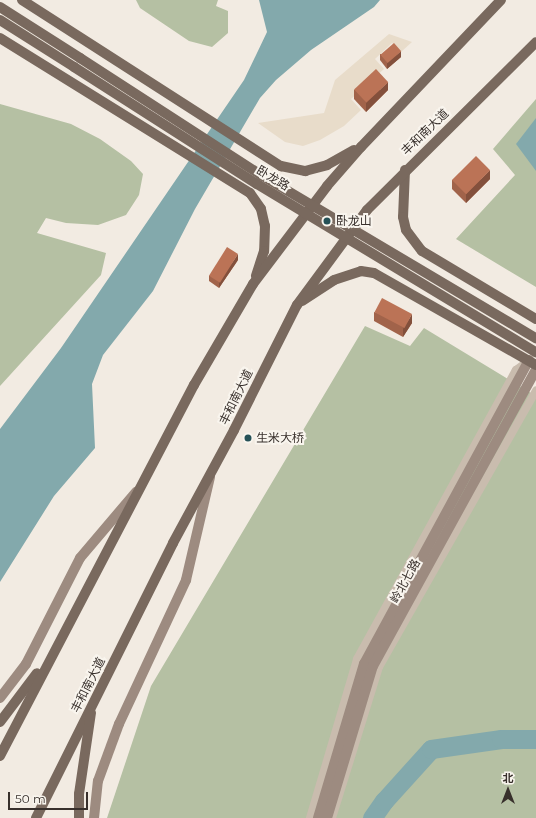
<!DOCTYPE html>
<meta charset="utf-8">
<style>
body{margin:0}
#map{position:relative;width:536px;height:818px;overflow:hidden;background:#f2ebe2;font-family:Montserrat,"Noto Sans SC",sans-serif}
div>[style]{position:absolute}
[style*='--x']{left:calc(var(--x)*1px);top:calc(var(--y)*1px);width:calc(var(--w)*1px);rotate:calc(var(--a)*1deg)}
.green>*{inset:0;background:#b5c0a3}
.plaza>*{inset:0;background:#e8dcca}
.water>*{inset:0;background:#83a9ac}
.river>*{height:19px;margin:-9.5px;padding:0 9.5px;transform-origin:9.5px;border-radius:9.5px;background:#83a9ac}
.street>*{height:8px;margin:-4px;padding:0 4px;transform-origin:4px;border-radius:4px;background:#c9bcae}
.secondary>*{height:10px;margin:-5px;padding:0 5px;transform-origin:5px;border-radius:5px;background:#9d8b80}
.primary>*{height:10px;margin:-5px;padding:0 5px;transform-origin:5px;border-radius:5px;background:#79695e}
.primary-bridge>*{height:10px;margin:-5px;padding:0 5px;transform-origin:5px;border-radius:5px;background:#79695e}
.wall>*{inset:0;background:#a1634a}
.shaded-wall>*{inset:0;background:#83503c}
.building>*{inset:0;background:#bb7356;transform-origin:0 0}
.dots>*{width:11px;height:11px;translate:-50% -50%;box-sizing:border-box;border:2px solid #f9f5ee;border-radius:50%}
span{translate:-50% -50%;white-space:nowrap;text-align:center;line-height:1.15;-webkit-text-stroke:4px #f9f5ee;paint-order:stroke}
.street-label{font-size:12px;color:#38302c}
.poi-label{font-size:12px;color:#38302c}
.left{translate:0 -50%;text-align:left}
.north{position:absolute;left:488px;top:770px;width:40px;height:40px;-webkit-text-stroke:3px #f9f5ee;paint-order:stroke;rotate:0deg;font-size:11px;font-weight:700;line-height:16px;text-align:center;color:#38302c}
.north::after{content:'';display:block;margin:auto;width:14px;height:18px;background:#38302c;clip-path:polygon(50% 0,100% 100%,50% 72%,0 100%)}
.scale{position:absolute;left:8px;top:792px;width:80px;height:18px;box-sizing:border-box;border:2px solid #38302c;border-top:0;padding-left:5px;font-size:12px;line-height:14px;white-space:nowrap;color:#38302c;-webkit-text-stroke:3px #f9f5ee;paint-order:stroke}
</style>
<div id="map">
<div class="green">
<div style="clip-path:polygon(136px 0,218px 0,216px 6px,228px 11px,228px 33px,212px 47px,189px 41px,140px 8px)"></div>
<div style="clip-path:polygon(536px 99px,536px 287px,456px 239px,515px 175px,493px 149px)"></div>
<div style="clip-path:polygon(0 104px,71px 124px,100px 139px,131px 161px,143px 174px,139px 195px,126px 215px,98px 225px,66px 223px,46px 218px,37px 233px,106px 253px,101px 275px,0 386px)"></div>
<div style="clip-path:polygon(365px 326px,410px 346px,424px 328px,536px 396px,536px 818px,107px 818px,151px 686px)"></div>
</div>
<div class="plaza">
<div style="clip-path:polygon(389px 34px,412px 42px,401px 52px,392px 43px,375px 59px,384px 69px,351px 99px,361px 110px,344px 126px,320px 140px,303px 146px,285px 142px,258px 123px,324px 113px,335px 80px)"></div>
</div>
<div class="water">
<div style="clip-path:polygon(259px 0,380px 0,374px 7px,311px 50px,276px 80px,260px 98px,195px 209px,153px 291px,103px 355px,92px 384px,95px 448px,54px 496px,0 582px,0 429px,61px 348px,244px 80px,267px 32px)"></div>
<div style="clip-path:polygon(536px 118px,536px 171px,516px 144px)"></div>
</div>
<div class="river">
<div style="--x:372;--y:818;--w:21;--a:-55"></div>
<div style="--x:384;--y:801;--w:70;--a:-47.9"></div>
<div style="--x:431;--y:749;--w:71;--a:-8.1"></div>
<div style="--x:501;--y:739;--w:35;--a:0"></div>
</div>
<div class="street">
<div style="--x:310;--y:818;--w:166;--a:-73.5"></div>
<div style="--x:357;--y:659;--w:330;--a:-61.2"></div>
<div style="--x:516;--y:370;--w:14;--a:-36"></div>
<div style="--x:332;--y:818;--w:158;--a:-72.7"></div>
<div style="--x:379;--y:667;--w:318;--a:-60.4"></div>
</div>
<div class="secondary">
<div style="--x:0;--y:698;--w:43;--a:-52.6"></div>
<div style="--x:26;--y:664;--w:119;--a:-63"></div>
<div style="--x:80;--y:558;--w:87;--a:-49.7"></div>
<div style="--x:94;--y:818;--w:37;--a:-84"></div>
<div style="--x:98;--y:781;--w:61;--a:-69.8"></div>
<div style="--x:119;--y:724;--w:159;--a:-65"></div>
<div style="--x:186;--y:580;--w:106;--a:-76.9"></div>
<div style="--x:318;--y:818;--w:161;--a:-73.4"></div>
<div style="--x:364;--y:664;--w:346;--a:-61.5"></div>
<div style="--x:327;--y:818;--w:159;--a:-73.2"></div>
<div style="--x:373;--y:666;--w:339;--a:-61.2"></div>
</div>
<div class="primary">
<div style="--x:22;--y:0;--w:308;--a:32.7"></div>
<div style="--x:281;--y:166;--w:25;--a:12"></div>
<div style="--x:305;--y:171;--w:23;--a:-15"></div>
<div style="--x:327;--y:165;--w:31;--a:-29"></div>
<div style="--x:0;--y:7;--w:95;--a:32.5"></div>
<div style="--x:0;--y:20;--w:88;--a:32.4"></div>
<div style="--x:0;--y:38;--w:294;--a:31.8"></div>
<div style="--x:250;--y:193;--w:19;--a:55"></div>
<div style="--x:261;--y:209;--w:17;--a:77"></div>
<div style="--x:265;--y:226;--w:25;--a:92"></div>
<div style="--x:264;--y:251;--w:26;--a:108"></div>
<div style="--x:405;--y:170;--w:47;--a:92.4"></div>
<div style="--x:403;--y:217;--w:13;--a:77"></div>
<div style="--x:406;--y:230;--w:26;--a:53"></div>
<div style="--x:422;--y:251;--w:133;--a:30.8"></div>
<div style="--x:302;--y:301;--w:38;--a:-33"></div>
<div style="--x:334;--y:280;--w:28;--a:-18"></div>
<div style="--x:361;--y:271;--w:13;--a:9"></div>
<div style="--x:374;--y:273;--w:186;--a:29.6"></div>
<div style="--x:0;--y:722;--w:61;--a:-52.9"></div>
<div style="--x:0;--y:756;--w:419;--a:-62.4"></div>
<div style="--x:194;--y:385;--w:117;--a:-59.7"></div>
<div style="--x:253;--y:284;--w:123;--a:-52.9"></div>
<div style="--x:327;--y:186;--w:52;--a:-48.9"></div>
<div style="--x:361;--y:147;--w:203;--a:-46.4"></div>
<div style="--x:36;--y:818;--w:307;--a:-63.5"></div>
<div style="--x:173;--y:543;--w:128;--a:-61.6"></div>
<div style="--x:234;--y:430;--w:140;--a:-63.3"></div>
<div style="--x:297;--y:305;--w:118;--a:-53.6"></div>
<div style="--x:367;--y:210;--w:238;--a:-44.8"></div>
<div style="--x:79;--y:818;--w:24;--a:-90"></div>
<div style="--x:79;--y:794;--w:82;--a:-81.6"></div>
</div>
<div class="primary-bridge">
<div style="--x:80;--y:58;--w:216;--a:32.9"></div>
<div style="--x:261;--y:175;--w:320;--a:30.7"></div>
<div style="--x:74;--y:67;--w:217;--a:32.6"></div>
<div style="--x:257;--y:184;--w:326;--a:31.1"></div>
</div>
<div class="wall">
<div style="clip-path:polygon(380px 54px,401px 57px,387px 69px,380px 60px)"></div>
<div style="clip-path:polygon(354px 90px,388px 90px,366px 112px,354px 99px)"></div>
<div style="clip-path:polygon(490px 179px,466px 203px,452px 189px,452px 180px)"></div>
<div style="clip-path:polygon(238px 260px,219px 288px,209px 281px,209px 276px)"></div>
<div style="clip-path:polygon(374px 312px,412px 323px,403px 337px,374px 321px)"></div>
</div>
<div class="shaded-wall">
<div style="clip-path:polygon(401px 51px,401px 57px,387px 69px,387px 63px)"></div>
<div style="clip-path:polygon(388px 82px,388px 90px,366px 112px,366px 103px)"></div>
<div style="clip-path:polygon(490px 170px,490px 179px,466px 203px,466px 194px)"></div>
<div style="clip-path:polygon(238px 254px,238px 260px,219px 288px,219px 282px)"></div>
<div style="clip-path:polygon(412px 314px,412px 323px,403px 337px,403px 329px)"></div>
</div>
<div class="building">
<div style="left:394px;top:43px;width:11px;height:18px;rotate:49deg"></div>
<div style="left:376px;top:69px;width:18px;height:30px;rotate:47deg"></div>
<div style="left:476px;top:156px;width:20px;height:34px;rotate:45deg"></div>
<div style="left:227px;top:247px;width:13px;height:34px;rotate:32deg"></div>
<div style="left:382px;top:298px;width:34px;height:16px;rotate:28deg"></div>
</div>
<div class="dots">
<div style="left:327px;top:221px;background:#255157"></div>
<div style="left:248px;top:438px;background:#255157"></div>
</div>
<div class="street-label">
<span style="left:425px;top:132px;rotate:-44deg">丰和南大道</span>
<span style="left:273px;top:178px;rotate:31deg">卧龙路</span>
<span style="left:236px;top:397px;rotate:-64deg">丰和南大道</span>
<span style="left:405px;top:581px;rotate:-61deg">岭北七路</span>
<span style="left:88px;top:685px;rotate:-63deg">丰和南大道</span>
</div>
<div class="poi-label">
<span class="left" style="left:336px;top:221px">卧龙山</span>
<span class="left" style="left:256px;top:438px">生米大桥</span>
</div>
<div class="north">北</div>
<div class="scale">50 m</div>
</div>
